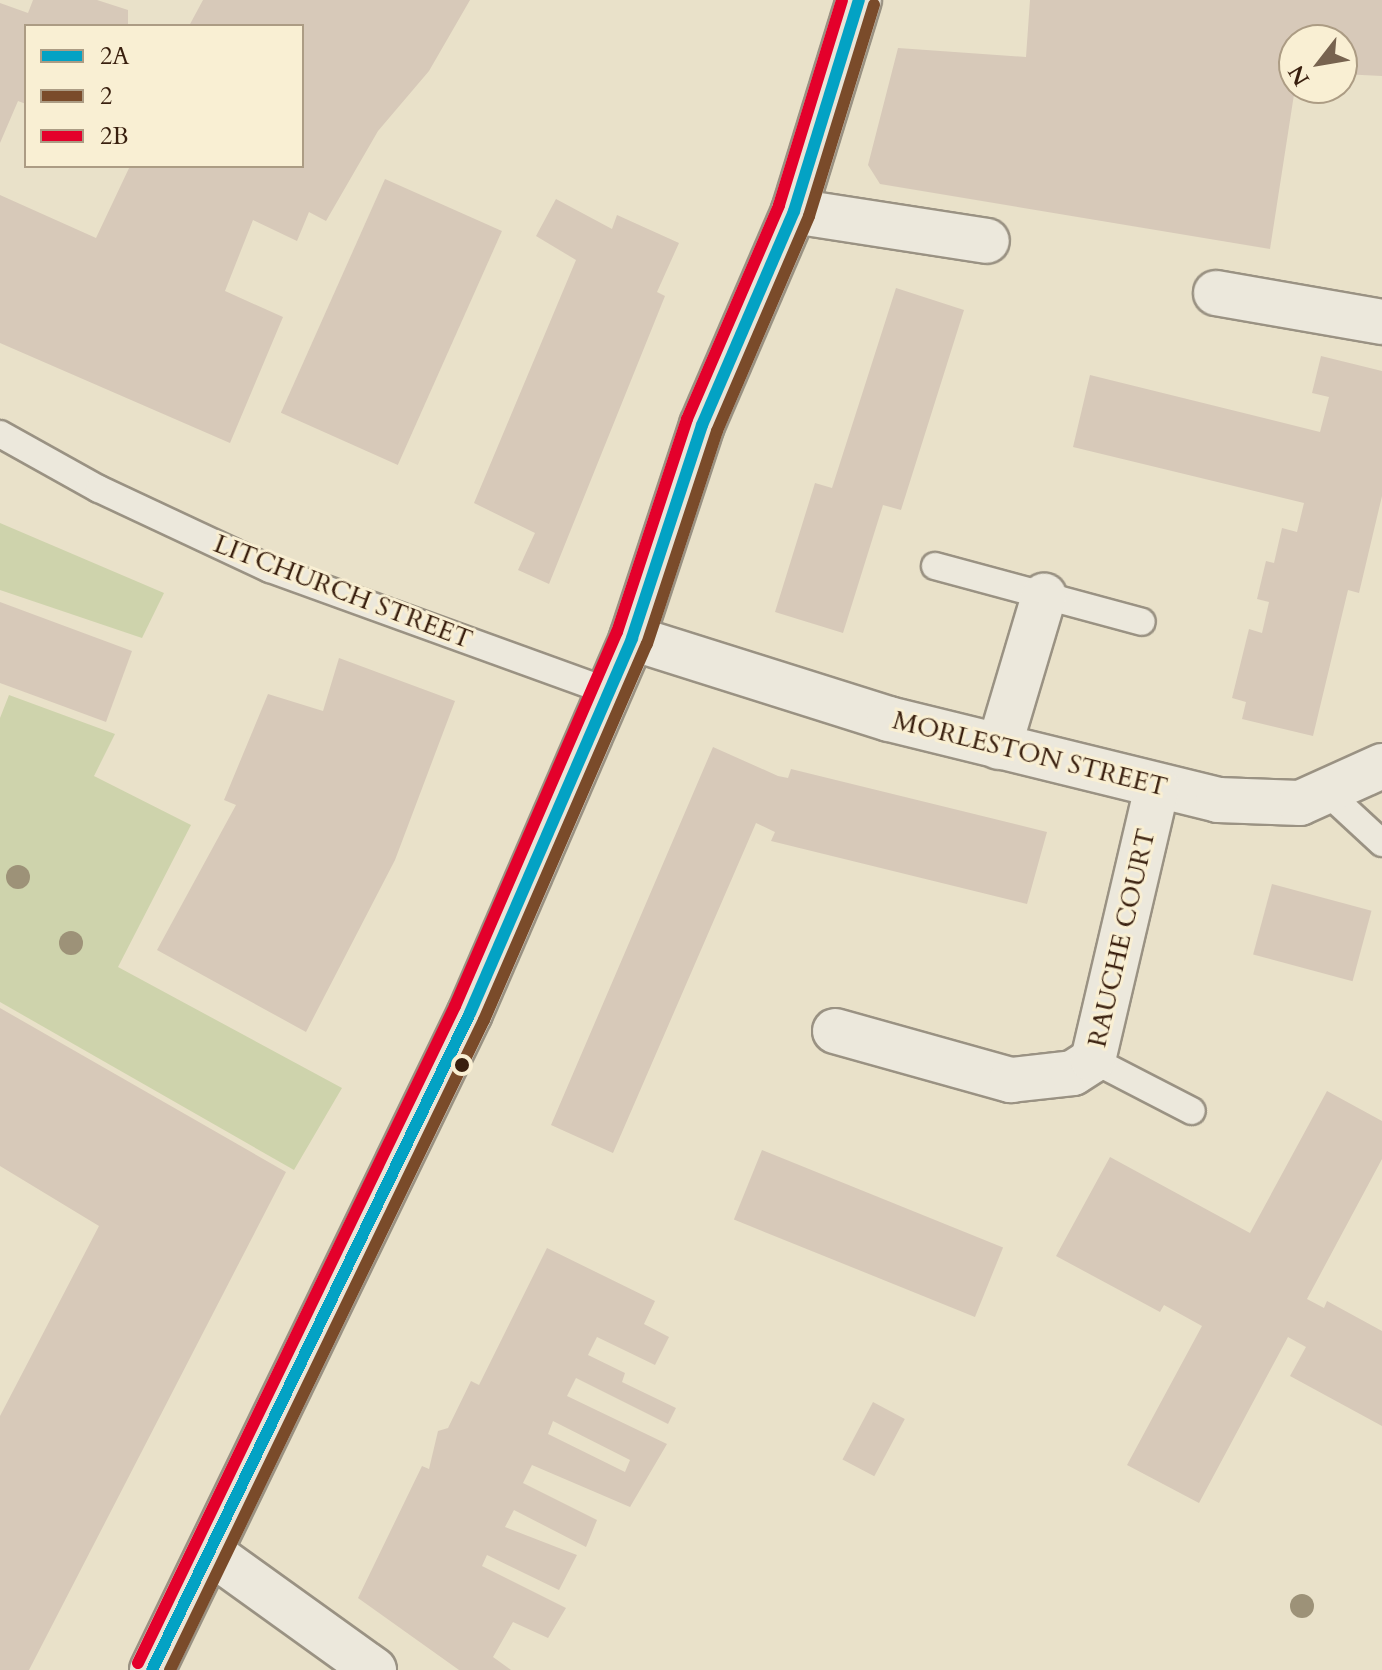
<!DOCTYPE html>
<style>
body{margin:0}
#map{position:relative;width:1382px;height:1670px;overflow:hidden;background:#e9e1c9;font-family:Cardo,serif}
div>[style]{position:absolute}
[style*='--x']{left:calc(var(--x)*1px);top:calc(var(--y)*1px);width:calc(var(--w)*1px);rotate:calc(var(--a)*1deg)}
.green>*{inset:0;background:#ced3ac}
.building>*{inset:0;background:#d7c9b9;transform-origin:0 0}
.roads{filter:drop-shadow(2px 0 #9a9283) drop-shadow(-2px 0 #9a9283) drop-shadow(0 2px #9a9283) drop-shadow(0 -2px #9a9283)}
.lane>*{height:26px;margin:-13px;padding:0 13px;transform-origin:13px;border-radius:13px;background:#ece8dc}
.street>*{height:44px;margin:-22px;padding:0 22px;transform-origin:22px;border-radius:22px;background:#ece8dc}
.primary>*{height:44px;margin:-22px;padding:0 22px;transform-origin:22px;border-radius:22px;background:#e9e4d7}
.bus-1>*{height:12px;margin:-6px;padding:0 6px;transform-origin:6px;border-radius:6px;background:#03a2c4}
.bus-2>*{height:12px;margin:-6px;padding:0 6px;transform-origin:6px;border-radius:6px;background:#7a4b2a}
.bus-3>*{height:12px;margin:-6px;padding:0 6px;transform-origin:6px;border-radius:6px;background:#e4002b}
.trees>*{width:24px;height:24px;margin:-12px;border-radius:50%;background:#9d9278}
.dots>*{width:22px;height:22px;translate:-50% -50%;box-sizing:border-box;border:4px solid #f9efd3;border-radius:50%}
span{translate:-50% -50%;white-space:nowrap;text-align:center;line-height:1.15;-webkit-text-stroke:6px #f9efd3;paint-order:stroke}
.street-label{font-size:26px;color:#391f0e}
.legend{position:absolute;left:24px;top:24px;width:280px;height:144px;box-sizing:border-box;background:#f9efd3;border:2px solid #ac9c84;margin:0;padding:10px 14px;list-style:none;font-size:24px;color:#391f0e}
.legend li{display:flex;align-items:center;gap:16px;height:40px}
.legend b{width:40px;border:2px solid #ac9c84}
.north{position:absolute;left:1278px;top:24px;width:80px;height:80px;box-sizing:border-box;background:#f9efd3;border:2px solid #ac9c84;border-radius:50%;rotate:239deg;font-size:22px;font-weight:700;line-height:32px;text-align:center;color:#391f0e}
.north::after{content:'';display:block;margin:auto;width:28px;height:36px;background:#77634f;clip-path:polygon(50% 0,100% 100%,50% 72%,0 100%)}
</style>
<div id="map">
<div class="green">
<div style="clip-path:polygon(0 523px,164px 593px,142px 638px,0 590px)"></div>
<div style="clip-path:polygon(9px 695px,115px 734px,94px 776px,191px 825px,118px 967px,342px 1088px,294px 1170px,0 1002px,0 718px)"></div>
</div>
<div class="building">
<div style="clip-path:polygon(33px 0,97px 0,128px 10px,128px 26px,26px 26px,26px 104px,18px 101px,0 143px,0 3px,28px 13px)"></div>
<div style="clip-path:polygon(203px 0,470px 0,429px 71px,378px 131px,326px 221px,309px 212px,297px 241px,253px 220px,225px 291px,283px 317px,230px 443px,0 343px,0 195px,96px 238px,130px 166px,302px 166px,302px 26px,189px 26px)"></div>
<div style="clip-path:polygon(1030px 0,1382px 0,1382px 76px,1342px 74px,1342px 40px,1294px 40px,1295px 88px,1270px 249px,880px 184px,868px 165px,898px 48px,1026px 57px)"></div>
<div style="left:385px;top:179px;width:128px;height:256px;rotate:24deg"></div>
<div style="clip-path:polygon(556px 199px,612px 229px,617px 215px,679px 243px,657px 292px,665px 296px,549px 584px,518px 570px,535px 533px,474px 503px,576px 260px,536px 236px)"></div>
<div style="clip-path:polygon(896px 288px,964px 310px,901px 510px,883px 505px,843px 633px,775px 612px,815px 483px,832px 488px)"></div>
<div style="clip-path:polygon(1321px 356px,1382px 371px,1382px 496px,1359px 593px,1348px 590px,1313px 736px,1242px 719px,1246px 702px,1232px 698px,1249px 629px,1262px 633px,1269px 602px,1257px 599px,1266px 561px,1274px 563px,1282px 528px,1297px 532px,1304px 503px,1073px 447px,1090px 375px,1320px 432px,1329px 397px,1312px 393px)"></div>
<div style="clip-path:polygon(0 602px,132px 651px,106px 722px,0 683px)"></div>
<div style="clip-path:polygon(339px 658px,455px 701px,395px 860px,306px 1032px,157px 950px,236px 805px,224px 800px,268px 694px,323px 711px)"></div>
<div style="clip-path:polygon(713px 747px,778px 776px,788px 778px,791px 769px,1047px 832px,1027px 904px,771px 841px,775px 832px,756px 823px,613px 1153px,551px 1125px)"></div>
<div style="left:1272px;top:884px;width:103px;height:73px;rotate:15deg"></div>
<div style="clip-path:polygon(0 1008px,286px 1172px,29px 1670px,0 1670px,0 1416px,99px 1226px,0 1166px)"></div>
<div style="clip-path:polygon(1327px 1091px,1382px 1121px,1382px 1159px,1307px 1299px,1324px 1308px,1327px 1301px,1382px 1331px,1382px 1426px,1290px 1376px,1306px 1347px,1288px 1337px,1199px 1503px,1127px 1465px,1202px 1326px,1164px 1305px,1160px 1312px,1056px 1256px,1110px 1157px,1250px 1233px)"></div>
<div style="left:762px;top:1150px;width:260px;height:75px;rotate:22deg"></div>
<div style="clip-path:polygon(evenodd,547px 1248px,655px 1301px,644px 1324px,669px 1337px,655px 1365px,597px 1337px,588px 1355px,625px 1373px,622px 1382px,676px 1408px,668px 1424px,576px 1378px,567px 1396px,667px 1444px,630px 1507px,532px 1465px,523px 1483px,597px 1520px,586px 1547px,514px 1510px,505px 1527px,577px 1555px,559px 1590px,487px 1555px,482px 1566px,566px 1608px,548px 1638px,513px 1622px,493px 1657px,511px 1670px,459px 1670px,358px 1598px,422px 1466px,429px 1469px,438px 1431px,448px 1428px,471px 1381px,479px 1385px,547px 1248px,553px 1421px,630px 1460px,625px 1472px,548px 1434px,553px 1421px)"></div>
<div style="left:873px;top:1402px;width:36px;height:65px;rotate:28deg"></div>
</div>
<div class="roads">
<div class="lane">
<div style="--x:0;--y:434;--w:113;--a:29.1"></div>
<div style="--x:99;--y:489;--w:189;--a:25.1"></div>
<div style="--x:270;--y:569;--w:358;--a:19.9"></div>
<div style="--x:935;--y:566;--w:214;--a:15.1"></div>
<div style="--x:1329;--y:794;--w:72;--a:42.8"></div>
<div style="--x:1093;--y:1060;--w:111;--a:27.3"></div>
</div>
<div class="street">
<div style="--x:794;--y:211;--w:195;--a:8.8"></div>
<div style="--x:1216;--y:293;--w:169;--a:9.9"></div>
<div style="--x:632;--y:638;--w:269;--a:17.5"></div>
<div style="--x:889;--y:719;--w:339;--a:13.8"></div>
<div style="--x:1218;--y:800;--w:82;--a:2.1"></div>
<div style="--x:1300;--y:803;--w:90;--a:-24.3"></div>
<div style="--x:999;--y:747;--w:158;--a:-73.4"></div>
<div style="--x:835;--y:1031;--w:183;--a:15.6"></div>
<div style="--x:1011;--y:1080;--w:62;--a:-6.4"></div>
<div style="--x:1073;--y:1073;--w:24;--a:-33"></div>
<div style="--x:1093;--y:1060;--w:280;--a:-76.8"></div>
<div style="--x:210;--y:1552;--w:202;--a:35.7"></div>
</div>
<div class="primary">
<div style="--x:152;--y:1670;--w:730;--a:-64.17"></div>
<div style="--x:470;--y:1013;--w:408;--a:-66.6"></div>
<div style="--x:632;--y:638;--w:224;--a:-71.8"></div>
<div style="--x:702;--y:425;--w:233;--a:-66.7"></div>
<div style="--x:794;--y:211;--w:221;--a:-72.9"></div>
</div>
</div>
<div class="bus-1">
<div style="--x:152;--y:1670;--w:730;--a:-64.17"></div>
<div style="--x:470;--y:1013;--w:408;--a:-66.6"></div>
<div style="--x:632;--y:638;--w:224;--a:-71.8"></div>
<div style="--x:702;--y:425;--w:233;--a:-66.7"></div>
<div style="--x:794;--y:211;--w:221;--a:-72.9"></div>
</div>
<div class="bus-2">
<div style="--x:170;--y:1670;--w:722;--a:-64.22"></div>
<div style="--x:484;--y:1020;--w:410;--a:-66.6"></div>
<div style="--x:647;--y:644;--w:224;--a:-71.8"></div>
<div style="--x:717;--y:431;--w:234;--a:-66.8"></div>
<div style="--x:809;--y:216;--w:221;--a:-72.9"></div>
</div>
<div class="bus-3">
<div style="--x:138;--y:1663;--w:729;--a:-64.24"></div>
<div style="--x:455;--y:1006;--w:408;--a:-66.6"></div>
<div style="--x:617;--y:632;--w:224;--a:-71.8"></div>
<div style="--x:687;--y:419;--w:233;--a:-66.7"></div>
<div style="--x:779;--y:205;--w:214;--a:-72.9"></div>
</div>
<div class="trees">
<div style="left:18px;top:877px"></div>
<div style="left:71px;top:943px"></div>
<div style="left:1302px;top:1606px"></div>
</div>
<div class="dots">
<div style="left:462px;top:1065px;background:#391f0e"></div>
</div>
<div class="street-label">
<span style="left:343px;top:592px;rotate:21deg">LITCHURCH STREET</span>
<span style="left:1030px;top:754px;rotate:14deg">MORLESTON STREET</span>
<span style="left:1122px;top:938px;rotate:-77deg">RAUCHE COURT</span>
</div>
<ul class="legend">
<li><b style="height:10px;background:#03a2c4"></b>2A</li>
<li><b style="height:10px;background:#7a4b2a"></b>2</li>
<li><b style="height:10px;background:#e4002b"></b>2B</li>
</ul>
<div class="north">N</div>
</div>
